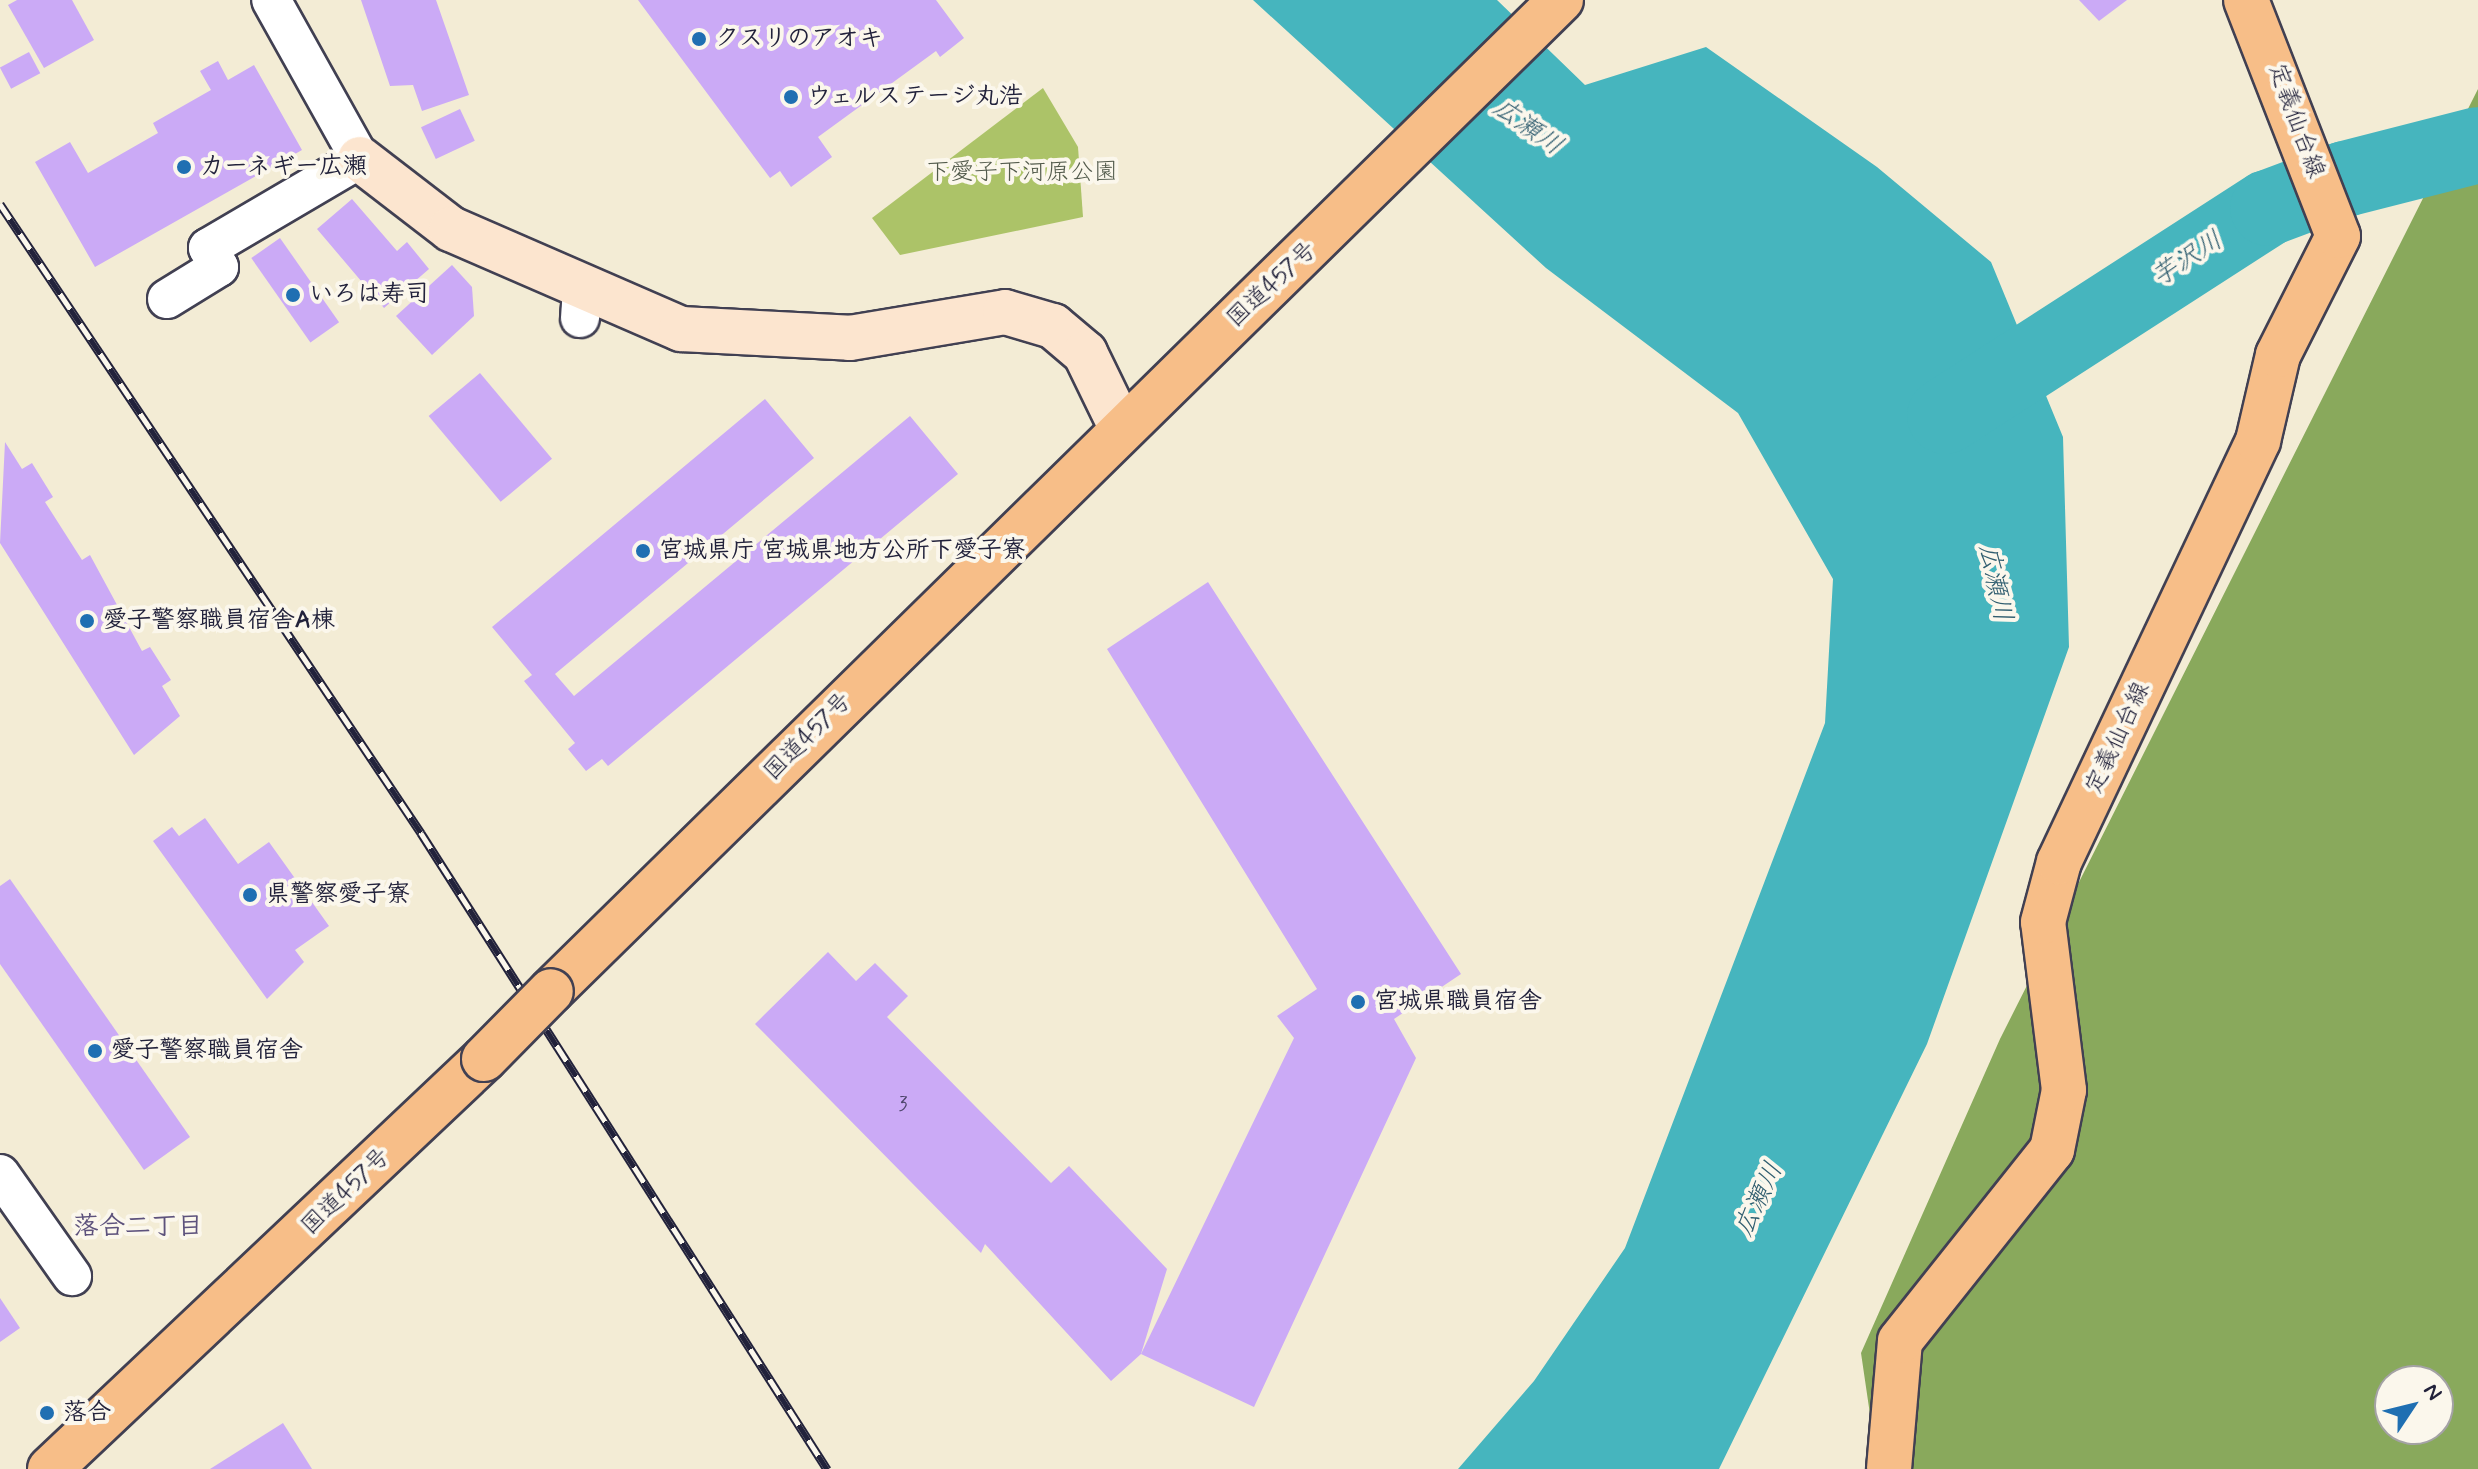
<!DOCTYPE html>
<meta charset="utf-8">
<style>
body{margin:0}
#map{position:relative;width:2478px;height:1469px;overflow:hidden;background:#f3ecd5;font-family:Mynerve,"Klee One",sans-serif}
div>[style]{position:absolute}
[style*='--x']{left:calc(var(--x)*1px);top:calc(var(--y)*1px);width:calc(var(--w)*1px);rotate:calc(var(--a)*1deg)}
.green>*{inset:0;background:#acc368}
.forest>*{inset:0;background:#89a95c}
.water>*{inset:0;background:#46b5be}
.river>*{height:76px;margin:-38px;padding:0 38px;transform-origin:38px;border-radius:38px;background:#46b5be}
.building>*{inset:0;background:#cbaaf6;transform-origin:0 0}
.roads{filter:drop-shadow(2px 0 #414052) drop-shadow(-2px 0 #414052) drop-shadow(0 2px #414052) drop-shadow(0 -2px #414052)}
.street>*{height:38px;margin:-19px;padding:0 19px;transform-origin:19px;border-radius:19px;background:#fff}
.secondary>*{height:44px;margin:-22px;padding:0 22px;transform-origin:22px;border-radius:22px;background:#fce5cf}
.primary>*{height:44px;margin:-22px;padding:0 22px;transform-origin:22px;border-radius:22px;background:#f7be88}
.highway>*{height:44px;margin:-22px;padding:0 22px;transform-origin:22px;border-radius:22px;background:#f7be88}
.rail>*{height:9px;margin-top:-4.5px;transform-origin:0;background:repeating-linear-gradient(90deg,#fbf7ec 0 18px,#22223b 0 36px);box-sizing:border-box;border-block:2px solid #22223b}
.bridges{filter:drop-shadow(2px 0 #414052) drop-shadow(-2px 0 #414052) drop-shadow(0 2px #414052) drop-shadow(0 -2px #414052)}
.highway-bridge>*{height:44px;margin:-22px;padding:0 22px;transform-origin:22px;border-radius:22px;background:#f7be88}
.dots>*{width:22px;height:22px;translate:-50% -50%;box-sizing:border-box;border:4px solid #fbf7ec;border-radius:50%}
span{translate:-50% -50%;white-space:nowrap;text-align:center;line-height:1.15;-webkit-text-stroke:8px #fbf7ec;paint-order:stroke}
.number-label{font-size:20px;color:#4c446a}
.number-label span{-webkit-text-stroke-width:0}
.poi-label{font-size:24px;color:#22223b;font-weight:700}
.left{translate:0 -50%;text-align:left}
.street-label{font-size:24px;color:#22223b}
.park-label{font-size:24px;color:#525a4b}
.water-label{font-size:26px;color:#305d6f;font-style:italic}
.neighbourhood-label{font-size:26px;color:#5d527c;font-weight:700}
.north{position:absolute;left:2374px;top:1365px;width:80px;height:80px;box-sizing:border-box;background:#fbf7ec;border:2px solid #a4a2a5;border-radius:50%;rotate:55deg;font-size:22px;font-weight:700;line-height:32px;text-align:center;color:#22223b}
.north::after{content:'';display:block;margin:auto;width:28px;height:36px;background:#1f6fb2;clip-path:polygon(50% 0,100% 100%,50% 72%,0 100%)}
</style>
<div id="map">
<div class="green">
<div style="clip-path:polygon(1043px 88px,1078px 147px,1083px 217px,900px 255px,872px 218px)"></div>
</div>
<div class="forest">
<div style="clip-path:polygon(evenodd,2478px 89px,2478px 1469px,1878px 1469px,1861px 1353px,2000px 1039px,2478px 89px,2390px 1381px,2438px 1381px,2438px 1429px,2390px 1429px,2390px 1381px)"></div>
</div>
<div class="water">
<div style="clip-path:polygon(1253px 0,1497px 0,1585px 85px,1706px 47px,1877px 167px,1991px 262px,2063px 437px,2069px 647px,1927px 1044px,1719px 1469px,1458px 1469px,1534px 1381px,1625px 1248px,1825px 723px,1833px 579px,1738px 413px,1546px 268px)"></div>
</div>
<div class="river">
<div style="--x:1945;--y:416;--w:384;--a:-32.8"></div>
<div style="--x:2268;--y:208;--w:82;--a:-20.6"></div>
<div style="--x:2345;--y:179;--w:137;--a:-14.3"></div>
</div>
<div class="building">
<div style="clip-path:polygon(17px 0,72px 0,94px 40px,44px 68px,8px 5px)"></div>
<div style="clip-path:polygon(361px 0,436px 0,469px 95px,422px 111px,413px 85px,390px 86px)"></div>
<div style="clip-path:polygon(638px 0,936px 0,964px 38px,940px 57px,936px 51px,818px 137px,832px 157px,791px 187px,780px 171px,770px 178px)"></div>
<div style="clip-path:polygon(2079px 0,2127px 0,2099px 21px)"></div>
<div style="left:29px;top:52px;width:24px;height:33px;rotate:62deg"></div>
<div style="clip-path:polygon(218px 61px,228px 80px,254px 65px,302px 150px,95px 267px,35px 162px,70px 142px,88px 173px,158px 133px,153px 123px,211px 90px,200px 71px)"></div>
<div style="left:460px;top:109px;width:35px;height:43px;rotate:65deg"></div>
<div style="clip-path:polygon(352px 199px,397px 251px,407px 242px,429px 269px,384px 308px,317px 229px)"></div>
<div style="left:280px;top:238px;width:103px;height:35px;rotate:55deg"></div>
<div style="clip-path:polygon(452px 265px,472px 287px,474px 316px,432px 355px,396px 316px)"></div>
<div style="left:480px;top:373px;width:112px;height:67px;rotate:50deg"></div>
<div style="clip-path:polygon(765px 399px,814px 458px,555px 674px,574px 696px,910px 416px,958px 474px,608px 766px,602px 759px,586px 771px,568px 749px,575px 743px,524px 681px,532px 675px,492px 627px)"></div>
<div style="clip-path:polygon(5px 442px,22px 469px,32px 463px,53px 497px,45px 502px,82px 560px,90px 555px,142px 651px,150px 647px,171px 680px,162px 686px,180px 716px,134px 755px,0 543px)"></div>
<div style="clip-path:polygon(1208px 582px,1461px 974px,1394px 1019px,1416px 1058px,1254px 1407px,1141px 1354px,1294px 1038px,1277px 1016px,1317px 989px,1107px 649px)"></div>
<div style="clip-path:polygon(205px 818px,238px 864px,269px 842px,329px 926px,295px 950px,304px 962px,267px 999px,153px 841px,172px 827px,179px 836px)"></div>
<div style="clip-path:polygon(10px 879px,190px 1137px,144px 1170px,0 964px,0 886px)"></div>
<div style="clip-path:polygon(828px 952px,856px 981px,875px 963px,908px 996px,887px 1017px,1051px 1183px,1069px 1166px,1167px 1269px,1141px 1354px,1111px 1381px,985px 1244px,981px 1253px,755px 1024px)"></div>
<div style="clip-path:polygon(0 1298px,20px 1328px,0 1342px)"></div>
<div style="clip-path:polygon(283px 1423px,312px 1469px,210px 1469px)"></div>
</div>
<div class="roads">
<div class="street">
<div style="--x:167;--y:299;--w:61;--a:-31.6"></div>
<div style="--x:219;--y:267;--w:22;--a:-120"></div>
<div style="--x:208;--y:248;--w:176;--a:-30.4"></div>
<div style="--x:360;--y:159;--w:182;--a:-119.2"></div>
<div style="--x:580;--y:318;--w:26;--a:-86"></div>
<div style="--x:0;--y:1174;--w:125;--a:54.8"></div>
</div>
<div class="secondary">
<div style="--x:360;--y:159;--w:115;--a:37.6"></div>
<div style="--x:451;--y:229;--w:251;--a:23.5"></div>
<div style="--x:681;--y:329;--w:169;--a:3"></div>
<div style="--x:850;--y:338;--w:157;--a:-9.5"></div>
<div style="--x:1005;--y:312;--w:50;--a:16.3"></div>
<div style="--x:1053;--y:326;--w:42;--a:40.2"></div>
<div style="--x:1085;--y:353;--w:82;--a:64.1"></div>
</div>
<div class="primary">
<div style="--x:1889;--y:1469;--w:128;--a:-85.1"></div>
<div style="--x:1900;--y:1341;--w:244;--a:-51.5"></div>
<div style="--x:2052;--y:1150;--w:61;--a:-78.7"></div>
<div style="--x:2064;--y:1090;--w:169;--a:-97.1"></div>
<div style="--x:2043;--y:922;--w:62;--a:-75.1"></div>
<div style="--x:2059;--y:862;--w:466;--a:-64.7"></div>
<div style="--x:2258;--y:441;--w:88;--a:-76.9"></div>
<div style="--x:2278;--y:355;--w:133;--a:-63.2"></div>
<div style="--x:2338;--y:236;--w:253;--a:-111.3"></div>
</div>
<div class="highway">
<div style="--x:551;--y:991;--w:1415;--a:-44.46"></div>
<div style="--x:50;--y:1469;--w:597;--a:-43.37"></div>
</div>
</div>
<div class="rail">
<div style="--x:0;--y:204;--w:757;--a:56.2"></div>
<div style="--x:421;--y:833;--w:755;--a:57.45"></div>
</div>
<div class="bridges">
<div class="highway-bridge">
<div style="--x:484;--y:1059;--w:95;--a:-45.4"></div>
</div>
</div>
<div class="dots">
<div style="left:699px;top:39px;background:#1f6fb2"></div>
<div style="left:791px;top:97px;background:#1f6fb2"></div>
<div style="left:184px;top:167px;background:#1f6fb2"></div>
<div style="left:293px;top:295px;background:#1f6fb2"></div>
<div style="left:643px;top:551px;background:#1f6fb2"></div>
<div style="left:87px;top:621px;background:#1f6fb2"></div>
<div style="left:250px;top:895px;background:#1f6fb2"></div>
<div style="left:1358px;top:1002px;background:#1f6fb2"></div>
<div style="left:95px;top:1051px;background:#1f6fb2"></div>
<div style="left:47px;top:1413px;background:#1f6fb2"></div>
</div>
<div class="number-label">
<span style="left:903px;top:1104px">3</span>
</div>
<div class="poi-label">
<span class="left" style="left:715px;top:39px">クスリのアオキ</span>
<span class="left" style="left:807px;top:97px">ウェルステージ丸浩</span>
<span class="left" style="left:200px;top:167px">カーネギー広瀬</span>
<span class="left" style="left:309px;top:295px">いろは寿司</span>
<span class="left" style="left:659px;top:551px">宮城県庁 宮城県地方公所下愛子寮</span>
<span class="left" style="left:103px;top:621px">愛子警察職員宿舎A棟</span>
<span class="left" style="left:266px;top:895px">県警察愛子寮</span>
<span class="left" style="left:1374px;top:1002px">宮城県職員宿舎</span>
<span class="left" style="left:111px;top:1051px">愛子警察職員宿舎</span>
<span class="left" style="left:63px;top:1413px">落合</span>
</div>
<div class="street-label">
<span style="left:2296px;top:121px;rotate:70deg">定義仙台線</span>
<span style="left:1272px;top:285px;rotate:-43deg">国道457号</span>
<span style="left:808px;top:737px;rotate:-45deg">国道457号</span>
<span style="left:2118px;top:738px;rotate:-65deg">定義仙台線</span>
<span style="left:346px;top:1192px;rotate:-44deg">国道457号</span>
</div>
<div class="park-label">
<span style="left:1022px;top:173px">下愛子下河原公園</span>
</div>
<div class="water-label">
<span style="left:1527px;top:128px;rotate:35deg">広瀬川</span>
<span style="left:2188px;top:260px;rotate:-33deg">芋沢川</span>
<span style="left:1994px;top:583px;rotate:78deg">広瀬川</span>
<span style="left:1760px;top:1200px;rotate:-65deg">広瀬川</span>
</div>
<div class="neighbourhood-label">
<span style="left:138px;top:1228px">落合二丁目</span>
</div>
<div class="north">N</div>
</div>
